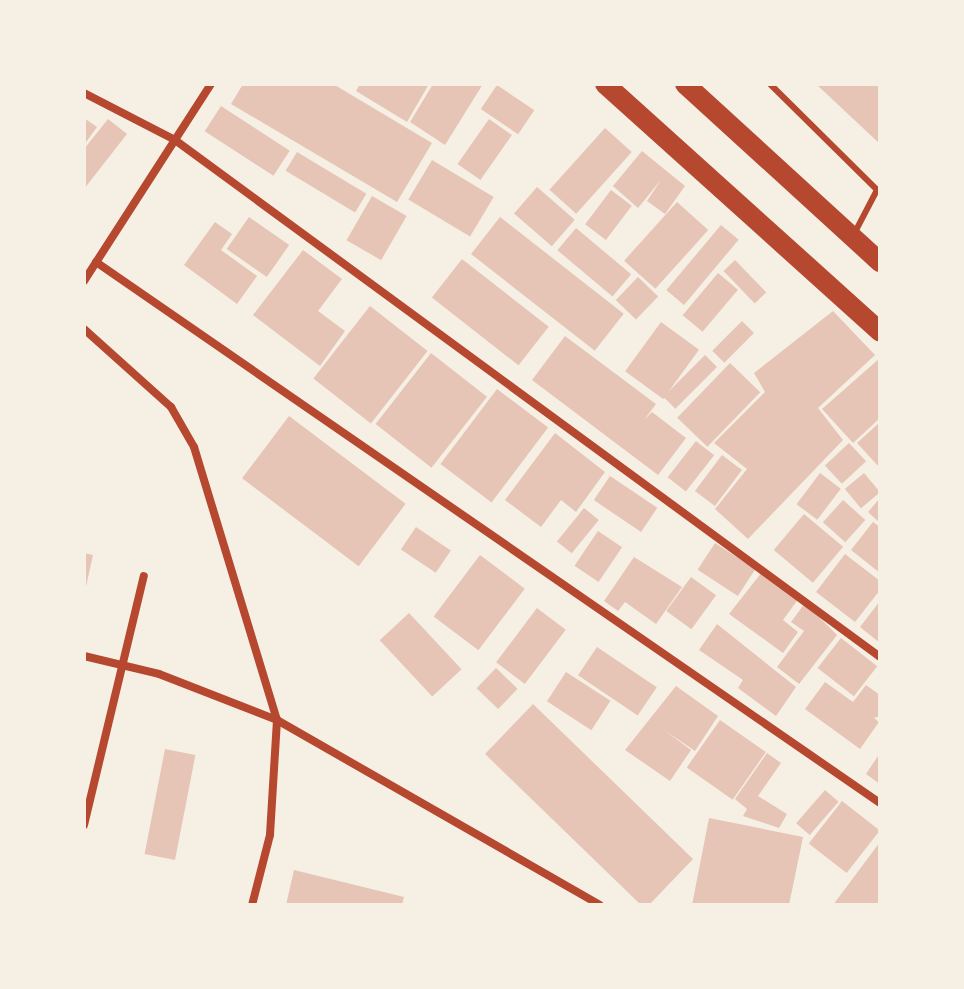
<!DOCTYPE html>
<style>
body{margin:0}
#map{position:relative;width:964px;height:989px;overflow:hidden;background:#f6efe4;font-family:"Archivo Narrow",sans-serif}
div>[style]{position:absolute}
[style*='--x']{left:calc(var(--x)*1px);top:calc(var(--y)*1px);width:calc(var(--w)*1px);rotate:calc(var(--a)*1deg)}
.building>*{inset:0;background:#e6c5b7;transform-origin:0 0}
.service>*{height:6px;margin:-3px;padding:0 3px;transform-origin:3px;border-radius:3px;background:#b5482f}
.minor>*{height:8px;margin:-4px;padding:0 4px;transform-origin:4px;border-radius:4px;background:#b5482f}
.primary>*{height:20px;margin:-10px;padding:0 10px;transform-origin:10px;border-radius:10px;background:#b5482f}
span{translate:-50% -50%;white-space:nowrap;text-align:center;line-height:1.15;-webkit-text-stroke:6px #f6efe4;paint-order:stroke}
.frame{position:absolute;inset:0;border:86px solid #f6efe4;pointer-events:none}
</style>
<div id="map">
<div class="building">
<div style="clip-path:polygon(243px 84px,333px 84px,432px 143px,397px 202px,231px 104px)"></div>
<div style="clip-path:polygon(360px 84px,429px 84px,407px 122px,356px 91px)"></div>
<div style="clip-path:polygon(433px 84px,483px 84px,445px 145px,410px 122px)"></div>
<div style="clip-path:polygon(816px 84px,880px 84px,880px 144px)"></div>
<div style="left:497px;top:85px;width:45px;height:29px;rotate:34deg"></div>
<div style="left:221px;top:106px;width:82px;height:30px;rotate:33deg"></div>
<div style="clip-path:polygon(84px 118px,97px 127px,84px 145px)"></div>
<div style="clip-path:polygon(108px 119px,127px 134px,84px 189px,84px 149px)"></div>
<div style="left:489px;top:119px;width:28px;height:55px;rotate:35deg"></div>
<div style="left:605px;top:128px;width:36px;height:83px;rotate:42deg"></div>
<div style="clip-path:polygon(642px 151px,685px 186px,665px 214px,647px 201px,661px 180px,638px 208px,613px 186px)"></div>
<div style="left:297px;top:152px;width:81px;height:22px;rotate:31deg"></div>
<div style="left:432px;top:160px;width:72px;height:46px;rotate:31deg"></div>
<div style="left:537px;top:187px;width:50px;height:35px;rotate:41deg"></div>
<div style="left:611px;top:190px;width:26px;height:43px;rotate:37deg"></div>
<div style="left:372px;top:196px;width:40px;height:51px;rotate:30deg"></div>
<div style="left:677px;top:202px;width:42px;height:79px;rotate:42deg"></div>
<div style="left:249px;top:217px;width:49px;height:39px;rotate:35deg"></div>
<div style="left:500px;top:217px;width:157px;height:47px;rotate:38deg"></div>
<div style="clip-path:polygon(215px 222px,232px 234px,221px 250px,257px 276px,237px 304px,184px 265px)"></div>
<div style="left:721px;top:225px;width:23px;height:85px;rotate:40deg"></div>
<div style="left:576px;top:228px;width:72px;height:29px;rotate:40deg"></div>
<div style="clip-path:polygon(303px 250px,342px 279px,318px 311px,345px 331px,320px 366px,253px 315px)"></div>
<div style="left:462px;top:259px;width:110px;height:49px;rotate:38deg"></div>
<div style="left:735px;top:260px;width:45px;height:16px;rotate:46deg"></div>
<div style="left:718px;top:273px;width:26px;height:55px;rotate:40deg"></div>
<div style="left:638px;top:277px;width:28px;height:32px;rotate:44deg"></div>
<div style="left:370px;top:306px;width:73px;height:92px;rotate:38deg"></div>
<div style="clip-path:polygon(833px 311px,875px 355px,818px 408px,843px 440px,748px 539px,715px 509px,747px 469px,714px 443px,765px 392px,754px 373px)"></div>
<div style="left:742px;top:321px;width:17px;height:42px;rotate:45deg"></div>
<div style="left:661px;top:322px;width:47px;height:61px;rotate:36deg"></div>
<div style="clip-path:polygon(565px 336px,656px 404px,644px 420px,652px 412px,686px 438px,658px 475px,532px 380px)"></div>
<div style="left:431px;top:353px;width:71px;height:90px;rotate:38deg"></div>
<div style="left:705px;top:355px;width:17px;height:59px;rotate:45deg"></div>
<div style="clip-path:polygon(880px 358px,880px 418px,853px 443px,822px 409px)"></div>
<div style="left:730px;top:363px;width:42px;height:76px;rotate:44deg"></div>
<div style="left:497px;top:389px;width:64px;height:94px;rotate:37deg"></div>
<div style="left:289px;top:416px;width:146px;height:78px;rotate:37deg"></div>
<div style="clip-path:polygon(880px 422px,880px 468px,857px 443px)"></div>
<div style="clip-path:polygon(555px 433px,605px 472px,576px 512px,561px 500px,541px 527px,505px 500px)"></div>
<div style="left:696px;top:441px;width:23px;height:46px;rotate:38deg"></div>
<div style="left:849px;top:443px;width:25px;height:33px;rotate:47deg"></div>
<div style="left:722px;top:455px;width:25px;height:45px;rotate:37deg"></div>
<div style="left:820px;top:473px;width:26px;height:39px;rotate:37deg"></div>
<div style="left:864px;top:473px;width:25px;height:25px;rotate:50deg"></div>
<div style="left:610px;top:476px;width:57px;height:29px;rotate:34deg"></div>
<div style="clip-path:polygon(880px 498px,880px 523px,868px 512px)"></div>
<div style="left:843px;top:500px;width:30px;height:30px;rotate:42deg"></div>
<div style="left:584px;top:508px;width:19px;height:43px;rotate:39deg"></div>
<div style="left:804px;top:514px;width:51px;height:47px;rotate:40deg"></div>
<div style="clip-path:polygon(873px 522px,880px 527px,880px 573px,851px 550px)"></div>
<div style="left:416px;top:527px;width:42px;height:27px;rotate:34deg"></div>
<div style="left:598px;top:531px;width:29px;height:42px;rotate:34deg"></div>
<div style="left:715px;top:543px;width:48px;height:32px;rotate:33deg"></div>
<div style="clip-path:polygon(84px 553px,93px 555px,85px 591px,84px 591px)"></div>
<div style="clip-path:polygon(845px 554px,880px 581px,880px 590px,855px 622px,816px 592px)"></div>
<div style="left:480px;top:555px;width:56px;height:77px;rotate:37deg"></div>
<div style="clip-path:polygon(634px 557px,682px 587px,656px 624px,625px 602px,618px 611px,604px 601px)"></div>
<div style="clip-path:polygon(762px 572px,799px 598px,783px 620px,798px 632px,783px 653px,729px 614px)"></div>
<div style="left:691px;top:577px;width:31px;height:42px;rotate:36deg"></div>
<div style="clip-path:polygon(880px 601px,880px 643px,860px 627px)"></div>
<div style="clip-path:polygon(805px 603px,837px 635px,799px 684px,777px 667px,804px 631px,791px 622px)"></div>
<div style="left:537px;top:608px;width:36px;height:68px;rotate:37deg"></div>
<div style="left:409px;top:613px;width:77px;height:40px;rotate:47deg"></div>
<div style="clip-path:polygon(717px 624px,796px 687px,776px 716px,738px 688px,743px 680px,699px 650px)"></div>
<div style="left:841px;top:638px;width:46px;height:38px;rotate:38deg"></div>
<div style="left:597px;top:647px;width:72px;height:34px;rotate:34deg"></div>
<div style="left:496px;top:668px;width:30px;height:28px;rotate:44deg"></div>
<div style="left:566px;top:672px;width:53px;height:35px;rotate:33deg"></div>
<div style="clip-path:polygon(825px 682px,853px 702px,866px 685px,880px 695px,880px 716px,874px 718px,879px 722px,860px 749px,805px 709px)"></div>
<div style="clip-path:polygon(676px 686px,718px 716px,695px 751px,664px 730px,691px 750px,670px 781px,625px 750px)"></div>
<div style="clip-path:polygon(533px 704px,693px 859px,649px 905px,641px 905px,485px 754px)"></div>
<div style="left:720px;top:720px;width:56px;height:58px;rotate:35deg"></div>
<div style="left:165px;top:749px;width:31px;height:107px;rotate:11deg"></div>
<div style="clip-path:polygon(767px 753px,781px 763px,758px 796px,787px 814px,779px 828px,743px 816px,747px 809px,735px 799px)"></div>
<div style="clip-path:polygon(880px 753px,880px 784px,866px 774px)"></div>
<div style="left:825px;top:790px;width:18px;height:44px;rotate:41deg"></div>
<div style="left:842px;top:801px;width:48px;height:54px;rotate:38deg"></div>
<div style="clip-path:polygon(709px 818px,803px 837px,789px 905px,692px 905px)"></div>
<div style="clip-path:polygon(880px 842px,880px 905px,833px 905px)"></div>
<div style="clip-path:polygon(294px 870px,404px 897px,402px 905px,286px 905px)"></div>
</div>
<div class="service">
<div style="--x:770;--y:84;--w:151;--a:44.7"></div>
<div style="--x:877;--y:190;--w:50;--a:117.6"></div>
</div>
<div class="minor">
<div style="--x:84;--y:93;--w:102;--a:27.3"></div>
<div style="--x:175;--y:140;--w:874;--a:36.25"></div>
<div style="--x:96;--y:262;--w:953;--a:34.61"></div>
<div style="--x:84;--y:281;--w:234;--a:-57.2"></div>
<div style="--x:84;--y:329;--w:117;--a:41.9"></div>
<div style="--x:171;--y:407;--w:46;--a:60.1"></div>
<div style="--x:194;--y:447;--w:285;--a:73.1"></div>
<div style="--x:277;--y:720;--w:115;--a:93.5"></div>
<div style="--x:270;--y:835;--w:72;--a:104.4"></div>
<div style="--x:84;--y:656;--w:77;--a:13.5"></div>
<div style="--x:159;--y:674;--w:127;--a:21.3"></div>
<div style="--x:277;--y:720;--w:372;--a:29.8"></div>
<div style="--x:84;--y:825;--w:256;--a:-76.5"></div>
</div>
<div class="primary">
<div style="--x:605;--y:84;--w:370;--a:42"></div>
<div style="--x:685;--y:84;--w:264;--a:42.4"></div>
</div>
<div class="frame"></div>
</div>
